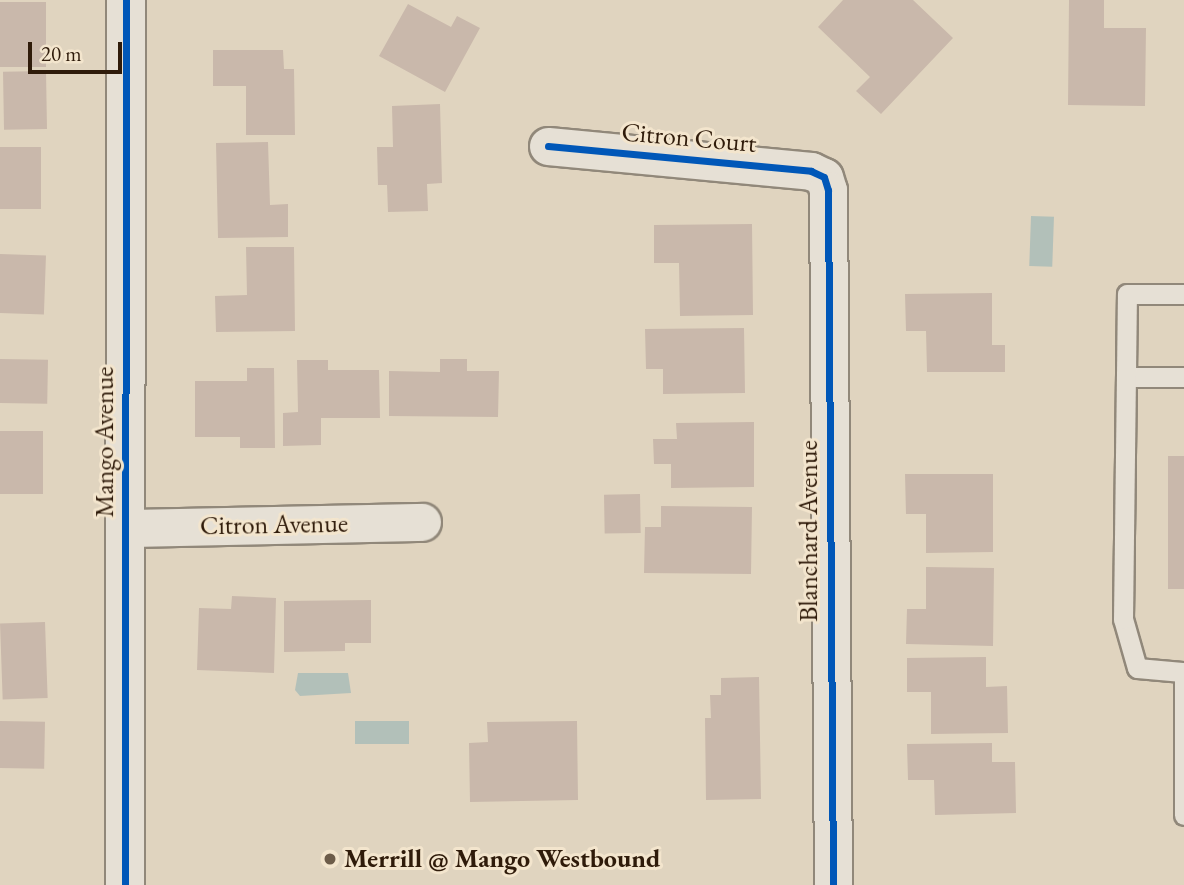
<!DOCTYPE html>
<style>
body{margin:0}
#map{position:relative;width:1184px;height:885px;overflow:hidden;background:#e0d4bf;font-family:"EB Garamond",serif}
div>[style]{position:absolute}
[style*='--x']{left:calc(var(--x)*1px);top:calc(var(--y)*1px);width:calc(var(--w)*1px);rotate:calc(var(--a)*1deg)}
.water>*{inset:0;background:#b2c0b9;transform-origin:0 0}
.building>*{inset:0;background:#c9b8ab;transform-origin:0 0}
.roads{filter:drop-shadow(2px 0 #91887a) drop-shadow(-2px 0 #91887a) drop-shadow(0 2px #91887a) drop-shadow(0 -2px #91887a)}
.service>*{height:19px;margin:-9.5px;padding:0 9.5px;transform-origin:9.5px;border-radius:9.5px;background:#e6e0d5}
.minor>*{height:37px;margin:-18.5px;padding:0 18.5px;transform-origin:18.5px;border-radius:18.5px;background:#e6e0d5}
.tertiary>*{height:38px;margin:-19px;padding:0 19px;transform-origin:19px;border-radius:19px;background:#e6e0d5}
.cycleway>*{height:7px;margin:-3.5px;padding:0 3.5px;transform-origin:3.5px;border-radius:3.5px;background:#0057b8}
.dots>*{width:19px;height:19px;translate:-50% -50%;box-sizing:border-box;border:4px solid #f3e5cd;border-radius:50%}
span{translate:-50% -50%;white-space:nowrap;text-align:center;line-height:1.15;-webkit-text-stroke:6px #f3e5cd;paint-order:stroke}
.street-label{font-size:26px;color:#2f1b0a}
.poi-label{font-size:26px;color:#2f1b0a;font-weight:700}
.left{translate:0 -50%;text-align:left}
.scale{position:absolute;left:28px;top:42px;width:94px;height:32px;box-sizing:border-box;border:4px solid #2f1b0a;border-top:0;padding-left:9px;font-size:21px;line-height:24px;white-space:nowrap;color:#2f1b0a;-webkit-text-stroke:5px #f3e5cd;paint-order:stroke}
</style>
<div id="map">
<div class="water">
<div style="left:1031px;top:216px;width:23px;height:50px;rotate:2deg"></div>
<div style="clip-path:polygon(298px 673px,348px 673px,351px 693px,300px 696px,295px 690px)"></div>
<div style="left:355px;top:721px;width:54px;height:23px"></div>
</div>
<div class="building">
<div style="clip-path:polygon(843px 0,913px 0,953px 38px,881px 114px,856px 91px,870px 77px,818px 27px)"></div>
<div style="clip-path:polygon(1069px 0,1104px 0,1104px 28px,1146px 28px,1145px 106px,1068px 105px)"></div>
<div style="left:0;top:2px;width:46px;height:65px"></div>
<div style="clip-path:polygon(408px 4px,451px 27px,457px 16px,480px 28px,445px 92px,379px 56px)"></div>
<div style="clip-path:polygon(213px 50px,283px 50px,284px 69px,294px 69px,295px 135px,246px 135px,246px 86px,213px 86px)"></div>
<div style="left:46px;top:71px;width:58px;height:43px;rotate:89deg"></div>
<div style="clip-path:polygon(440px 104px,442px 183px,427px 184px,428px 211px,388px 212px,387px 185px,378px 185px,377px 147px,393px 147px,392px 106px)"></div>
<div style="clip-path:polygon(268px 142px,270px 205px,288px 204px,288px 237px,218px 238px,216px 143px)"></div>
<div style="left:0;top:147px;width:41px;height:62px"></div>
<div style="clip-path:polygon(752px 224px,753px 315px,680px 316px,679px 263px,654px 263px,654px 225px)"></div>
<div style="clip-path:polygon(246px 247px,294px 247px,295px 331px,216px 332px,215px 296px,247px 295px)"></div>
<div style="left:0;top:254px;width:46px;height:59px;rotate:2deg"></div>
<div style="clip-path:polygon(992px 293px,992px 345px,1005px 345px,1005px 372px,927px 372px,926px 331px,906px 331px,905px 294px)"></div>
<div style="clip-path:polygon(744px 328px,745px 393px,663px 394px,663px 369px,646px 369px,645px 329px)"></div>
<div style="left:0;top:359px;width:48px;height:44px;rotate:1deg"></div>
<div style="clip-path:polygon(440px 359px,467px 359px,467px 371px,499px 371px,498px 417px,389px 416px,389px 371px,440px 372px)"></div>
<div style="clip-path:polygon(297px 360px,328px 360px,328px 370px,379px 370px,380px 418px,321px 418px,321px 445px,283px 446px,283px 413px,298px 412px)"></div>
<div style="clip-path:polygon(247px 368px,274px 368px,275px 448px,240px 448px,240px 437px,195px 437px,195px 381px,247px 381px)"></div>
<div style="clip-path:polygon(754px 422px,754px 487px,671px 488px,671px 464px,654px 464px,653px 439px,677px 439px,676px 423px)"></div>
<div style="left:43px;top:431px;width:63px;height:43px;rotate:90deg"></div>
<div style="left:1168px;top:456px;width:16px;height:133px"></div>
<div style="clip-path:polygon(905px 474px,993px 474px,993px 552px,926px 553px,926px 514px,906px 514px)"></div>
<div style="left:640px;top:494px;width:39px;height:36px;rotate:89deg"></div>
<div style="clip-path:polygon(661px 506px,752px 507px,751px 574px,644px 573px,645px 527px,661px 527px)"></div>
<div style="clip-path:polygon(926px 567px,994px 568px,993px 646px,906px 644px,907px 609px,926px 609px)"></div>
<div style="clip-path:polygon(232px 596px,276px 598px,274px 673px,197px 670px,199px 608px,231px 609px)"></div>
<div style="clip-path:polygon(371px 600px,371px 643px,345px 643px,345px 651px,284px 652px,284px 601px)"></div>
<div style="left:45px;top:622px;width:76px;height:45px;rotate:88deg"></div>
<div style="clip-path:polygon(986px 657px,986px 687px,1007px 686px,1008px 733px,931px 734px,931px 692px,907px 692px,907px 658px)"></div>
<div style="clip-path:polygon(759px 677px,761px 799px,706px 800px,705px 718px,711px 718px,710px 695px,721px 695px,721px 678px)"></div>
<div style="left:0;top:721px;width:45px;height:47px;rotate:1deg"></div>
<div style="clip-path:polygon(577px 721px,578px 800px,470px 802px,469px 743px,488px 742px,487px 722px)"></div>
<div style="clip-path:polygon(992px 743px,992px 762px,1015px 762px,1016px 813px,935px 815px,934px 780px,908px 780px,907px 744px)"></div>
</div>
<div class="roads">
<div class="service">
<div style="--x:1126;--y:377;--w:58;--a:0"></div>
<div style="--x:1182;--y:672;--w:45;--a:-174.9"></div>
<div style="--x:1137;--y:668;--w:51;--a:-105.9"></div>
<div style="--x:1123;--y:619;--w:325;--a:-89.3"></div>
<div style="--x:1127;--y:294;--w:57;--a:0"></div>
<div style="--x:1184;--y:672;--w:143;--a:90"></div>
</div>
<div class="minor">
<div style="--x:548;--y:146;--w:264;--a:5.4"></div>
<div style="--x:811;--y:171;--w:14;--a:25"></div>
<div style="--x:824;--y:177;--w:14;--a:73"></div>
<div style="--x:828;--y:190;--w:695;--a:89.59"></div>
<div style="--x:126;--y:528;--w:296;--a:-1.2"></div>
</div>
<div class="tertiary">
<div style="--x:125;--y:885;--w:885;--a:-89.94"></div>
</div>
</div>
<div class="cycleway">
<div style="--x:548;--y:146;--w:264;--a:5.4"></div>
<div style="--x:811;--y:171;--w:14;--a:25"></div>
<div style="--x:824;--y:177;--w:14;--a:73"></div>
<div style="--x:828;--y:190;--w:695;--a:89.59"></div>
<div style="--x:125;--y:885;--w:885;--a:-89.94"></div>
</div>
<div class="dots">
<div style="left:330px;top:859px;background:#6d5c49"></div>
</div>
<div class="street-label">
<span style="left:689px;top:138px;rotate:5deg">Citron Court</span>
<span style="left:105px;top:442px;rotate:-90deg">Mango Avenue</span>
<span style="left:274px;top:525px;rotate:-1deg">Citron Avenue</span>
<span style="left:809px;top:531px;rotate:-90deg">Blanchard Avenue</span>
</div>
<div class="poi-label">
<span class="left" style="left:344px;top:859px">Merrill @ Mango Westbound</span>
</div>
<div class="scale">20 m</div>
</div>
